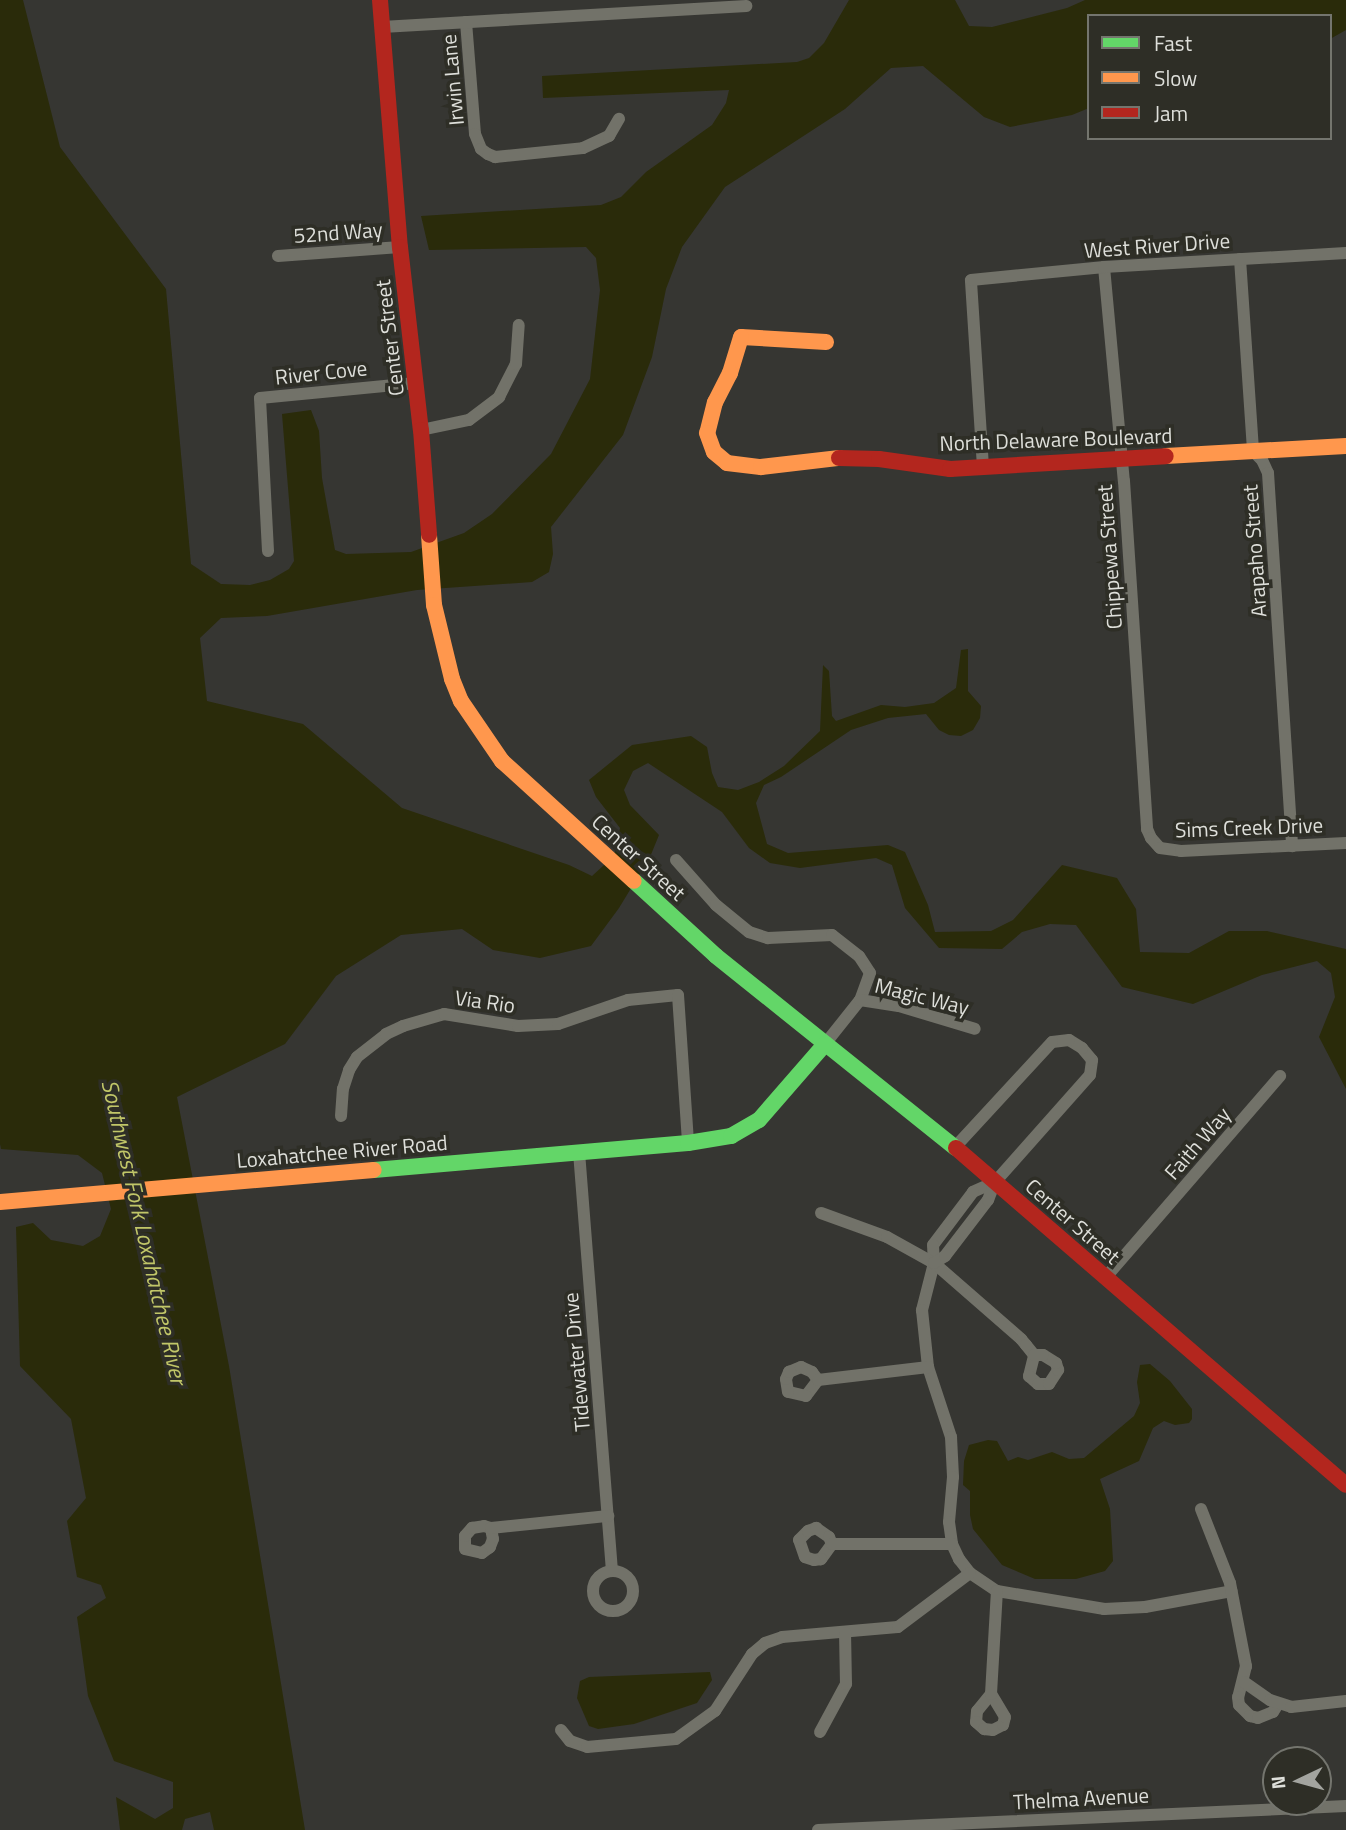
<!DOCTYPE html>
<style>
body{margin:0}
#map{position:relative;width:1346px;height:1830px;overflow:hidden;background:#363632;font-family:"Titillium Web",sans-serif}
div>[style]{position:absolute}
[style*='--x']{left:calc(var(--x)*1px);top:calc(var(--y)*1px);width:calc(var(--w)*1px);rotate:calc(var(--a)*1deg)}
.water>*{inset:0;background:#2a2b0a}
.street>*{height:12px;margin:-6px;padding:0 6px;transform-origin:6px;border-radius:6px;background:#727269}
.street>.ring{margin:-6px;padding:0;box-sizing:content-box;background:none;border:12px solid #727269;border-radius:50%}
.fast>*{height:16px;margin:-8px;padding:0 8px;transform-origin:8px;border-radius:8px;background:#63d668}
.slow>*{height:16px;margin:-8px;padding:0 8px;transform-origin:8px;border-radius:8px;background:#ff974d}
.jam>*{height:16px;margin:-8px;padding:0 8px;transform-origin:8px;border-radius:8px;background:#b3261e}
span{translate:-50% -50%;white-space:nowrap;text-align:center;line-height:1.15;-webkit-text-stroke:7px #2e2e26;paint-order:stroke}
.street-label{font-size:21px;color:#dedfda}
.water-label{font-size:23px;color:#c1c668;font-style:italic}
.legend{position:absolute;left:1087px;top:14px;width:245px;height:126px;box-sizing:border-box;background:#2e2e26;border:2px solid #74756e;margin:0;padding:9px 12px;list-style:none;font-size:21px;color:#dedfda}
.legend li{display:flex;align-items:center;gap:14px;height:35px}
.legend b{width:35px;border:2px solid #74756e}
.north{position:absolute;left:1262px;top:1746px;width:70px;height:70px;box-sizing:border-box;background:#2e2e26;border:2px solid #74756e;border-radius:50%;rotate:265deg;font-size:19px;font-weight:700;line-height:28px;text-align:center;color:#dedfda}
.north::after{content:'';display:block;margin:auto;width:24px;height:32px;background:#a3a49f;clip-path:polygon(50% 0,100% 100%,50% 72%,0 100%)}
</style>
<div id="map">
<div class="water">
<div style="clip-path:polygon(0 0,23px 0,60px 147px,166px 289px,191px 564px,221px 584px,250px 585px,270px 580px,289px 569px,294px 561px,282px 414px,311px 410px,319px 431px,322px 478px,335px 550px,346px 554px,411px 552px,464px 533px,492px 514px,551px 454px,590px 379px,600px 290px,596px 258px,586px 247px,429px 250px,421px 216px,601px 205px,621px 197px,646px 172px,712px 125px,726px 103px,729px 90px,543px 98px,542px 76px,797px 62px,809px 58px,824px 43px,849px 0,955px 0,969px 26px,992px 27px,1067px 8px,1085px 0,1346px 0,1346px 30px,1330px 39px,1330px 16px,1089px 16px,1089px 108px,1072px 115px,1010px 127px,984px 117px,923px 66px,891px 68px,845px 109px,725px 187px,682px 247px,666px 289px,652px 357px,623px 435px,551px 527px,553px 554px,549px 572px,532px 582px,417px 590px,267px 616px,221px 618px,200px 638px,207px 701px,303px 724px,402px 808px,569px 865px,592px 876px,614px 856px,620px 828px,596px 797px,589px 780px,632px 745px,691px 736px,707px 747px,712px 773px,718px 787px,738px 790px,759px 782px,784px 766px,820px 731px,823px 665px,829px 671px,832px 716px,836px 721px,881px 705px,905px 707px,934px 703px,956px 688px,961px 650px,968px 649px,968px 691px,981px 706px,980px 718px,973px 730px,961px 736px,949px 735px,939px 730px,926px 714px,888px 718px,851px 730px,781px 777px,764px 785px,756px 803px,767px 844px,788px 853px,888px 845px,905px 852px,928px 905px,935px 932px,991px 931px,1013px 920px,1062px 865px,1117px 878px,1136px 909px,1140px 952px,1189px 953px,1229px 931px,1267px 931px,1346px 949px,1346px 1089px,1319px 1037px,1335px 997px,1331px 973px,1317px 961px,1262px 975px,1193px 1004px,1122px 987px,1076px 925px,1050px 924px,1022px 932px,1002px 949px,939px 948px,905px 908px,892px 865px,876px 858px,800px 868px,770px 863px,749px 848px,722px 812px,648px 763px,633px 771px,624px 790px,630px 805px,659px 835px,650px 857px,619px 908px,591px 946px,540px 958px,493px 950px,462px 929px,401px 935px,336px 976px,285px 1044px,177px 1097px,229px 1366px,305px 1830px,214px 1830px,210px 1812px,185px 1819px,182px 1830px,120px 1830px,116px 1797px,155px 1819px,173px 1808px,173px 1782px,114px 1761px,88px 1696px,77px 1617px,106px 1598px,101px 1585px,77px 1577px,67px 1521px,86px 1498px,71px 1419px,20px 1366px,16px 1227px,33px 1223px,51px 1240px,83px 1246px,100px 1236px,111px 1209px,102px 1173px,78px 1155px,1px 1149px,0 1144px)"></div>
<div style="clip-path:polygon(1150px 1364px,1170px 1381px,1192px 1409px,1192px 1419px,1189px 1423px,1175px 1425px,1164px 1421px,1153px 1428px,1139px 1461px,1100px 1479px,1110px 1509px,1113px 1561px,1105px 1571px,1076px 1579px,1035px 1579px,1002px 1565px,973px 1529px,970px 1515px,970px 1491px,963px 1485px,964px 1461px,969px 1445px,988px 1440px,997px 1441px,1008px 1461px,1018px 1457px,1028px 1460px,1052px 1452px,1069px 1459px,1084px 1458px,1134px 1416px,1140px 1403px,1137px 1382px,1140px 1365px)"></div>
<div style="clip-path:polygon(710px 1672px,712px 1680px,697px 1703px,634px 1724px,598px 1729px,589px 1726px,577px 1698px,580px 1681px,589px 1677px)"></div>
</div>
<div class="street">
<div style="--x:466;--y:22;--w:112;--a:85.4"></div>
<div style="--x:475;--y:134;--w:16;--a:68"></div>
<div style="--x:481;--y:149;--w:9;--a:36"></div>
<div style="--x:488;--y:154;--w:8;--a:23"></div>
<div style="--x:495;--y:157;--w:88;--a:-5.8"></div>
<div style="--x:583;--y:148;--w:29;--a:-25"></div>
<div style="--x:609;--y:136;--w:20;--a:-60"></div>
<div style="--x:382;--y:27;--w:365;--a:-3.3"></div>
<div style="--x:278;--y:256;--w:122;--a:-4.2"></div>
<div style="--x:1240;--y:259;--w:192;--a:86.1"></div>
<div style="--x:1253;--y:451;--w:13;--a:45"></div>
<div style="--x:1262;--y:460;--w:14;--a:65"></div>
<div style="--x:1268;--y:473;--w:374;--a:86.3"></div>
<div style="--x:1104;--y:267;--w:215;--a:84.7"></div>
<div style="--x:1124;--y:481;--w:349;--a:86.2"></div>
<div style="--x:1147;--y:829;--w:10;--a:66"></div>
<div style="--x:1151;--y:838;--w:13;--a:48"></div>
<div style="--x:1160;--y:848;--w:21;--a:8"></div>
<div style="--x:1181;--y:851;--w:165;--a:-2.8"></div>
<div style="--x:421;--y:430;--w:49;--a:-11.8"></div>
<div style="--x:469;--y:420;--w:38;--a:-37"></div>
<div style="--x:499;--y:397;--w:37;--a:-63"></div>
<div style="--x:516;--y:364;--w:39;--a:-86"></div>
<div style="--x:983;--y:467;--w:187;--a:-93.7"></div>
<div style="--x:971;--y:280;--w:134;--a:-5.6"></div>
<div style="--x:1104;--y:267;--w:242;--a:-3.3"></div>
<div style="--x:268;--y:551;--w:153;--a:-93"></div>
<div style="--x:260;--y:398;--w:156;--a:-5.5"></div>
<div style="--x:676;--y:860;--w:60;--a:48.4"></div>
<div style="--x:716;--y:905;--w:43;--a:39.3"></div>
<div style="--x:749;--y:932;--w:20;--a:18"></div>
<div style="--x:768;--y:938;--w:64;--a:-2.7"></div>
<div style="--x:832;--y:935;--w:34;--a:38"></div>
<div style="--x:859;--y:956;--w:20;--a:57"></div>
<div style="--x:870;--y:973;--w:29;--a:110"></div>
<div style="--x:860;--y:1000;--w:56;--a:128.5"></div>
<div style="--x:860;--y:1000;--w:39;--a:9"></div>
<div style="--x:899;--y:1006;--w:79;--a:16.8"></div>
<div style="--x:341;--y:1116;--w:27;--a:-86"></div>
<div style="--x:343;--y:1089;--w:20;--a:-72"></div>
<div style="--x:349;--y:1070;--w:15;--a:-58"></div>
<div style="--x:357;--y:1057;--w:37;--a:-38"></div>
<div style="--x:386;--y:1034;--w:19;--a:-25"></div>
<div style="--x:403;--y:1026;--w:43;--a:-16.3"></div>
<div style="--x:444;--y:1014;--w:75;--a:9.2"></div>
<div style="--x:518;--y:1026;--w:40;--a:-2.9"></div>
<div style="--x:558;--y:1024;--w:74;--a:-18.9"></div>
<div style="--x:628;--y:1000;--w:50;--a:-5.7"></div>
<div style="--x:678;--y:995;--w:148;--a:86.1"></div>
<div style="--x:579;--y:1152;--w:419;--a:85.5"></div>
<div style="--x:995;--y:1182;--w:24;--a:156"></div>
<div style="--x:973;--y:1192;--w:66;--a:127"></div>
<div style="--x:933;--y:1245;--w:18;--a:87"></div>
<div style="--x:934;--y:1263;--w:49;--a:104.3"></div>
<div style="--x:922;--y:1310;--w:57;--a:84"></div>
<div style="--x:928;--y:1367;--w:74;--a:71.8"></div>
<div style="--x:951;--y:1437;--w:40;--a:87.1"></div>
<div style="--x:953;--y:1477;--w:45;--a:95.1"></div>
<div style="--x:949;--y:1522;--w:22;--a:82"></div>
<div style="--x:952;--y:1544;--w:17;--a:65"></div>
<div style="--x:959;--y:1559;--w:18;--a:52"></div>
<div style="--x:970;--y:1573;--w:32;--a:34"></div>
<div style="--x:997;--y:1591;--w:109;--a:9.5"></div>
<div style="--x:1104;--y:1609;--w:41;--a:-2.8"></div>
<div style="--x:1145;--y:1607;--w:88;--a:-10.4"></div>
<div style="--x:821;--y:1213;--w:70;--a:20"></div>
<div style="--x:887;--y:1237;--w:54;--a:29"></div>
<div style="--x:934;--y:1263;--w:116;--a:41.1"></div>
<div style="--x:1021;--y:1339;--w:8;--a:50"></div>
<div style="--x:1026;--y:1345;--w:13;--a:51"></div>
<div style="--x:1034;--y:1355;--w:1;--a:90"></div>
<div style="--x:1034;--y:1356;--w:21;--a:104"></div>
<div style="--x:1029;--y:1376;--w:12;--a:42"></div>
<div style="--x:1038;--y:1384;--w:11;--a:0"></div>
<div style="--x:1049;--y:1384;--w:17;--a:-57"></div>
<div style="--x:1058;--y:1370;--w:7;--a:-106"></div>
<div style="--x:1056;--y:1363;--w:15;--a:-148"></div>
<div style="--x:1043;--y:1355;--w:9;--a:180"></div>
<div style="--x:934;--y:1263;--w:13;--a:-32"></div>
<div style="--x:945;--y:1256;--w:71;--a:-52.5"></div>
<div style="--x:988;--y:1200;--w:19;--a:-69"></div>
<div style="--x:995;--y:1182;--w:143;--a:-48.4"></div>
<div style="--x:1090;--y:1075;--w:15;--a:-82"></div>
<div style="--x:1092;--y:1060;--w:16;--a:-130"></div>
<div style="--x:1082;--y:1048;--w:15;--a:-148"></div>
<div style="--x:1069;--y:1040;--w:17;--a:173"></div>
<div style="--x:1052;--y:1042;--w:143;--a:132.7"></div>
<div style="--x:1106;--y:1277;--w:266;--a:-49.1"></div>
<div style="--x:818;--y:1380;--w:20;--a:127"></div>
<div style="--x:806;--y:1396;--w:18;--a:-167"></div>
<div style="--x:788;--y:1392;--w:13;--a:-99"></div>
<div style="--x:786;--y:1379;--w:8;--a:-67"></div>
<div style="--x:789;--y:1372;--w:13;--a:-23"></div>
<div style="--x:801;--y:1367;--w:12;--a:24"></div>
<div style="--x:812;--y:1372;--w:10;--a:53"></div>
<div style="--x:818;--y:1380;--w:111;--a:-6.7"></div>
<div style="--x:1201;--y:1509;--w:79;--a:68.6"></div>
<div style="--x:1230;--y:1583;--w:85;--a:79.1"></div>
<div style="--x:1246;--y:1666;--w:32;--a:104"></div>
<div style="--x:1238;--y:1697;--w:8;--a:83"></div>
<div style="--x:1239;--y:1705;--w:16;--a:45"></div>
<div style="--x:1250;--y:1716;--w:8;--a:14"></div>
<div style="--x:1258;--y:1718;--w:16;--a:-22"></div>
<div style="--x:1273;--y:1712;--w:9;--a:-58"></div>
<div style="--x:484;--y:1526;--w:7;--a:16"></div>
<div style="--x:491;--y:1528;--w:11;--a:80"></div>
<div style="--x:493;--y:1539;--w:9;--a:111"></div>
<div style="--x:490;--y:1547;--w:10;--a:143"></div>
<div style="--x:482;--y:1553;--w:17;--a:-167"></div>
<div style="--x:465;--y:1549;--w:13;--a:-90"></div>
<div style="--x:465;--y:1536;--w:11;--a:-49"></div>
<div style="--x:472;--y:1528;--w:12;--a:-9"></div>
<div style="--x:491;--y:1528;--w:118;--a:-5.9"></div>
<div style="--x:832;--y:1544;--w:19;--a:126"></div>
<div style="--x:821;--y:1559;--w:7;--a:172"></div>
<div style="--x:814;--y:1560;--w:9;--a:-162"></div>
<div style="--x:805;--y:1557;--w:18;--a:-109"></div>
<div style="--x:799;--y:1540;--w:13;--a:-45"></div>
<div style="--x:808;--y:1531;--w:9;--a:-21"></div>
<div style="--x:816;--y:1528;--w:16;--a:35"></div>
<div style="--x:829;--y:1537;--w:8;--a:67"></div>
<div style="--x:832;--y:1544;--w:120;--a:0"></div>
<div class="ring" style="left:593px;top:1571px;width:28px;height:28px"></div>
<div style="--x:1244;--y:1682;--w:32;--a:35"></div>
<div style="--x:1270;--y:1700;--w:22;--a:18"></div>
<div style="--x:1291;--y:1707;--w:55;--a:-6.2"></div>
<div style="--x:991;--y:1694;--w:22;--a:129"></div>
<div style="--x:977;--y:1711;--w:11;--a:95"></div>
<div style="--x:976;--y:1722;--w:11;--a:41"></div>
<div style="--x:984;--y:1729;--w:9;--a:6"></div>
<div style="--x:993;--y:1730;--w:11;--a:-27"></div>
<div style="--x:1003;--y:1725;--w:8;--a:-76"></div>
<div style="--x:1005;--y:1717;--w:27;--a:-121"></div>
<div style="--x:991;--y:1694;--w:103;--a:-86.7"></div>
<div style="--x:561;--y:1730;--w:14;--a:51"></div>
<div style="--x:570;--y:1741;--w:18;--a:19"></div>
<div style="--x:587;--y:1747;--w:89;--a:-5.1"></div>
<div style="--x:676;--y:1739;--w:48;--a:-35.7"></div>
<div style="--x:715;--y:1711;--w:68;--a:-57"></div>
<div style="--x:752;--y:1654;--w:17;--a:-40"></div>
<div style="--x:765;--y:1643;--w:18;--a:-19"></div>
<div style="--x:782;--y:1637;--w:116;--a:-4.9"></div>
<div style="--x:898;--y:1627;--w:90;--a:-36.9"></div>
<div style="--x:820;--y:1732;--w:55;--a:-61.6"></div>
<div style="--x:846;--y:1684;--w:51;--a:-91.1"></div>
<div style="--x:818;--y:1830;--w:529;--a:-2.6"></div>
</div>
<div class="fast">
<div style="--x:634;--y:881;--w:111;--a:42.4"></div>
<div style="--x:716;--y:956;--w:307;--a:38.7"></div>
<div style="--x:374;--y:1170;--w:315;--a:-4.9"></div>
<div style="--x:688;--y:1143;--w:44;--a:-9.2"></div>
<div style="--x:731;--y:1136;--w:32;--a:-30"></div>
<div style="--x:759;--y:1120;--w:101;--a:-49"></div>
</div>
<div class="slow">
<div style="--x:826;--y:342;--w:85;--a:-176.6"></div>
<div style="--x:741;--y:337;--w:38;--a:107"></div>
<div style="--x:730;--y:373;--w:33;--a:117"></div>
<div style="--x:715;--y:402;--w:32;--a:104"></div>
<div style="--x:707;--y:433;--w:20;--a:70"></div>
<div style="--x:714;--y:452;--w:17;--a:40"></div>
<div style="--x:727;--y:463;--w:34;--a:7"></div>
<div style="--x:761;--y:467;--w:79;--a:-6.6"></div>
<div style="--x:1166;--y:456;--w:180;--a:-3.2"></div>
<div style="--x:429;--y:535;--w:70;--a:85.9"></div>
<div style="--x:434;--y:605;--w:76;--a:76.3"></div>
<div style="--x:452;--y:679;--w:24;--a:68"></div>
<div style="--x:461;--y:701;--w:73;--a:55.7"></div>
<div style="--x:502;--y:761;--w:178;--a:42.3"></div>
<div style="--x:0;--y:1202;--w:375;--a:-4.9"></div>
</div>
<div class="jam">
<div style="--x:380;--y:0;--w:248;--a:85.4"></div>
<div style="--x:400;--y:247;--w:184;--a:83.5"></div>
<div style="--x:421;--y:430;--w:105;--a:85.6"></div>
<div style="--x:839;--y:458;--w:40;--a:1.4"></div>
<div style="--x:879;--y:459;--w:72;--a:8"></div>
<div style="--x:950;--y:469;--w:216;--a:-3.4"></div>
<div style="--x:956;--y:1148;--w:515;--a:40.83"></div>
</div>
<div class="street-label">
<span style="left:452px;top:80px;rotate:-95deg">Irwin Lane</span>
<span style="left:338px;top:232px;rotate:-4deg">52nd Way</span>
<span style="left:1157px;top:245px;rotate:-4deg">West River Drive</span>
<span style="left:389px;top:338px;rotate:-97deg">Center Street</span>
<span style="left:321px;top:372px;rotate:-6deg">River Cove</span>
<span style="left:1056px;top:439px;rotate:-2deg">North Delaware Boulevard</span>
<span style="left:1254px;top:551px;rotate:-94deg">Arapaho Street</span>
<span style="left:1109px;top:557px;rotate:-94deg">Chippewa Street</span>
<span style="left:1249px;top:827px;rotate:-2deg">Sims Creek Drive</span>
<span style="left:639px;top:857px;rotate:42deg">Center Street</span>
<span style="left:922px;top:996px;rotate:14deg">Magic Way</span>
<span style="left:485px;top:1001px;rotate:8deg">Via Rio</span>
<span style="left:1197px;top:1143px;rotate:-49deg">Faith Way</span>
<span style="left:342px;top:1151px;rotate:-5deg">Loxahatchee River Road</span>
<span style="left:1073px;top:1221px;rotate:41deg">Center Street</span>
<span style="left:576px;top:1362px;rotate:-95deg">Tidewater Drive</span>
<span style="left:1081px;top:1798px;rotate:-3deg">Thelma Avenue</span>
</div>
<div class="water-label">
<span style="left:144px;top:1232px;rotate:77deg">Southwest Fork Loxahatchee River</span>
</div>
<ul class="legend">
<li><b style="height:9px;background:#63d668"></b>Fast</li>
<li><b style="height:9px;background:#ff974d"></b>Slow</li>
<li><b style="height:9px;background:#b3261e"></b>Jam</li>
</ul>
<div class="north">N</div>
</div>
